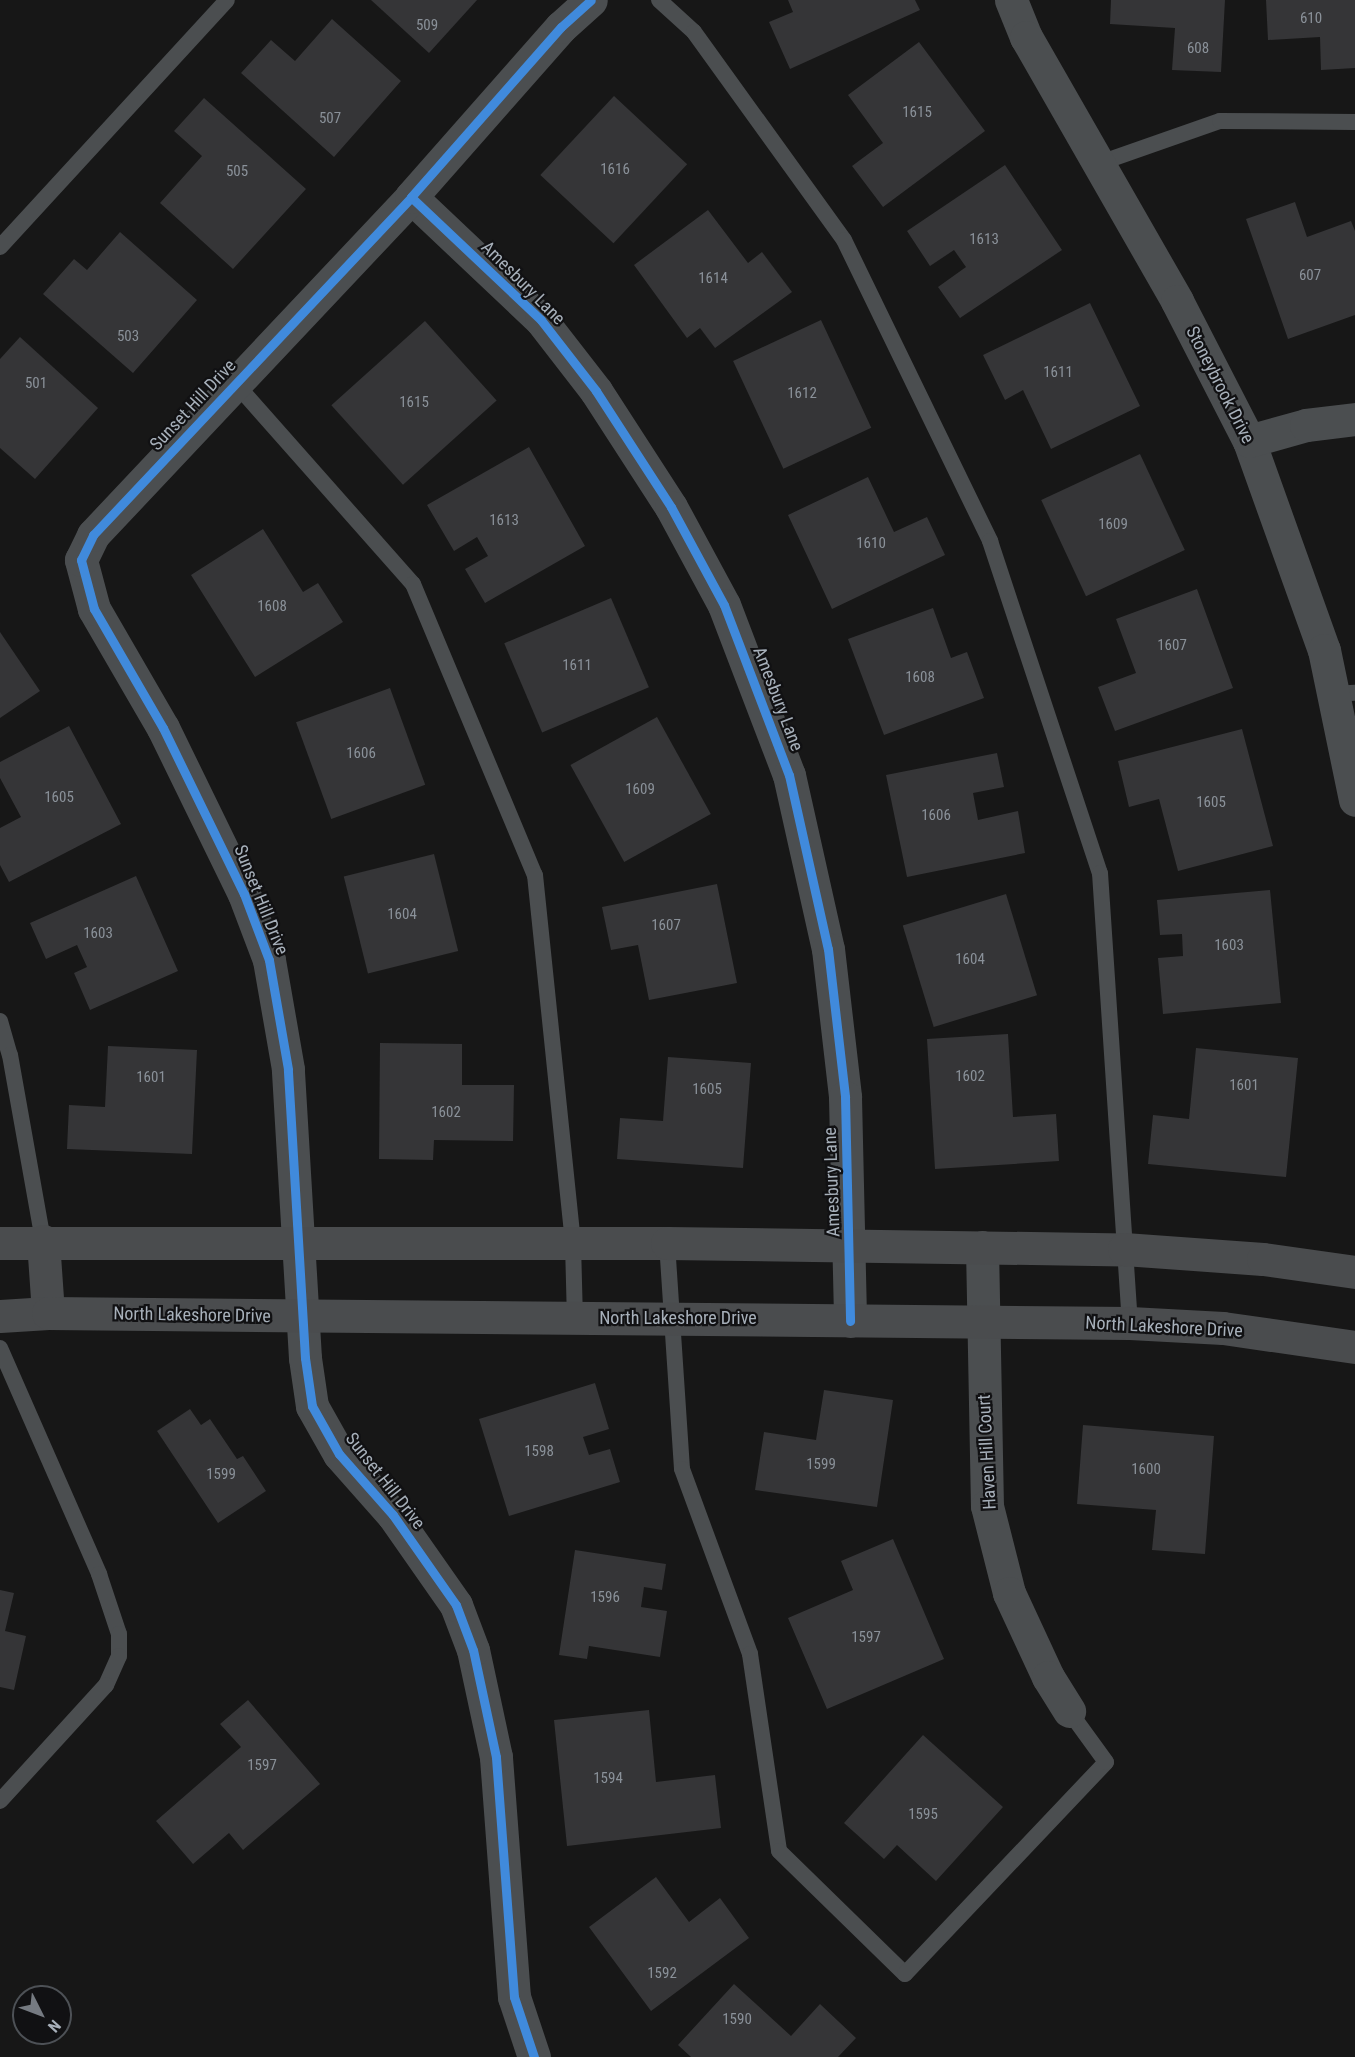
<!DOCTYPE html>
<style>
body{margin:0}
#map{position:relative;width:1355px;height:2057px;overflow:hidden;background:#171717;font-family:"Roboto Condensed",sans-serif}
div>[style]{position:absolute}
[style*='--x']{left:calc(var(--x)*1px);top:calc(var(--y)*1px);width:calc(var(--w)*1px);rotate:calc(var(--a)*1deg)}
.building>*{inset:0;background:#353537;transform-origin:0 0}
.lane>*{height:16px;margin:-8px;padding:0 8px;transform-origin:8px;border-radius:8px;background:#4b4e50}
.street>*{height:33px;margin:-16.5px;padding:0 16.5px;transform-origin:16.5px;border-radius:16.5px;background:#4b4e50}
.secondary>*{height:33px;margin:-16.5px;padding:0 16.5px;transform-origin:16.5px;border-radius:16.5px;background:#4a4c4e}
.cycleway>*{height:9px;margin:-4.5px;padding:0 4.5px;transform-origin:4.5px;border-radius:4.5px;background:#408adc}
span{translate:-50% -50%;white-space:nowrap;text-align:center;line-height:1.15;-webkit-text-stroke:4.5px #111113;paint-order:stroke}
.number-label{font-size:15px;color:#8a9199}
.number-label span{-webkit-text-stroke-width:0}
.street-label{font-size:18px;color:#a7b0ba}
.north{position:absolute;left:12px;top:1985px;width:60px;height:60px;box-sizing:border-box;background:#111113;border:2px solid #4d5156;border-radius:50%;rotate:132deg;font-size:16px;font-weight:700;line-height:24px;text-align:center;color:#a7b0ba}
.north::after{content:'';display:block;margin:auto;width:21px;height:27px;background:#757a81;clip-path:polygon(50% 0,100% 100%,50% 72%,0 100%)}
</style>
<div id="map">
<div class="building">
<div style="clip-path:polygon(371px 0,477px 0,429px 53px)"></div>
<div style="clip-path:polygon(788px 0,915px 0,920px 10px,790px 69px,769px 22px,793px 12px)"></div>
<div style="clip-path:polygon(1111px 0,1225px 0,1221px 72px,1172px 70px,1175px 28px,1110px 24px)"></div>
<div style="clip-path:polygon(1266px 0,1355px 0,1355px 68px,1321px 70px,1320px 37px,1268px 40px)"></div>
<div style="clip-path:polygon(332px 19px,401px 81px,334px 157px,241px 73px,271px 40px,295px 61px)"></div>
<div style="clip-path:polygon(919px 42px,985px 131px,883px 207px,852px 166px,883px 143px,848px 95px)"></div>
<div style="left:614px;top:96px;width:100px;height:108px;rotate:43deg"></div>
<div style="clip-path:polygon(204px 98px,306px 189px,233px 269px,160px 203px,202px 156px,174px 131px)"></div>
<div style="clip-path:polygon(1005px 165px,1062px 250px,960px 318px,938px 287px,966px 267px,954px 250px,930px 266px,907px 231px)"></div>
<div style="clip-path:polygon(1295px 202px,1307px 237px,1351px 221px,1355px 231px,1355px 315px,1288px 339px,1246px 219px)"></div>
<div style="clip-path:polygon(708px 210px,748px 263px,762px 252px,792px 292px,715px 348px,700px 328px,687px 338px,634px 265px)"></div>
<div style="clip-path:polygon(120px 232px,197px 300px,133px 373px,43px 294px,74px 259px,87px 270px)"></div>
<div style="clip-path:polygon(1090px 303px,1140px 406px,1051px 449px,1023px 390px,1005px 400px,983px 355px)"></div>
<div style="left:821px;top:320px;width:119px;height:97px;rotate:65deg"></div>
<div style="left:425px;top:321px;width:107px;height:126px;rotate:48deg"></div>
<div style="clip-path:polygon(20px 337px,98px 408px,35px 479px,0 448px,0 359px)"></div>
<div style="clip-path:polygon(529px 447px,585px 546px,485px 603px,465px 569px,488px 556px,477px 537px,454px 551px,427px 505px)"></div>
<div style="left:1140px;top:454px;width:106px;height:109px;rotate:65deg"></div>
<div style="clip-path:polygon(868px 477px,894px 532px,927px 517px,945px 555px,832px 609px,788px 515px)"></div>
<div style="clip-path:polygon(263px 529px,303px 592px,318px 583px,343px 622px,255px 677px,191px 575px)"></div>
<div style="clip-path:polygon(1197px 589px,1233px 688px,1115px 731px,1098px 687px,1136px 673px,1116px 619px)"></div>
<div style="left:611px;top:598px;width:97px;height:116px;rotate:67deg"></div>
<div style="clip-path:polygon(933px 608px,951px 658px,967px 652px,984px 698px,884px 735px,848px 639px)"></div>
<div style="clip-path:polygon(0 632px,40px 691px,0 718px)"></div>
<div style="left:390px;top:688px;width:103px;height:100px;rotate:70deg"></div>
<div style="left:657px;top:717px;width:111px;height:99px;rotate:61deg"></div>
<div style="clip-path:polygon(69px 726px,121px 824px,9px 882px,0 865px,0 828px,21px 817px,0 778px,0 762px)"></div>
<div style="clip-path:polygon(1242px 729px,1273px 846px,1178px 871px,1159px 799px,1129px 807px,1118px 761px)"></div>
<div style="clip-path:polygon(997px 753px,1004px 787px,973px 793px,978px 820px,1018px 811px,1025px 853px,907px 877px,886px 775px)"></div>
<div style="left:434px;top:854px;width:100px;height:93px;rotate:76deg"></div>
<div style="clip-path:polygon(136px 876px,178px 971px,90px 1010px,74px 973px,87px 967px,77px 945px,46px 959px,30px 923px)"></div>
<div style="clip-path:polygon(717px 884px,737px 983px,649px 1000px,638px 945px,611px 950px,602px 907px)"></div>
<div style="clip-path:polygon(1270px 890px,1281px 1003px,1163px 1014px,1158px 958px,1183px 956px,1182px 934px,1160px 935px,1157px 900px)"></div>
<div style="left:1006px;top:894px;width:106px;height:108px;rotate:73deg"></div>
<div style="clip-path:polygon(1008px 1034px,1013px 1117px,1056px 1114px,1059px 1161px,935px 1169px,927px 1039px)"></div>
<div style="clip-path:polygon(380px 1043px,462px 1044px,462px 1085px,514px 1085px,513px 1141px,434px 1140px,433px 1160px,379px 1159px)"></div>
<div style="clip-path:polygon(108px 1046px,197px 1050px,192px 1154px,67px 1149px,69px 1105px,105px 1107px)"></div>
<div style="clip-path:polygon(1196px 1048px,1298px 1058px,1286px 1177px,1148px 1164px,1153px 1115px,1189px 1119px)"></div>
<div style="clip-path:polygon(668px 1057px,751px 1063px,743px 1168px,617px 1159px,620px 1118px,663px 1121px)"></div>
<div style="clip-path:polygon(595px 1383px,609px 1429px,583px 1437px,589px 1455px,610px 1449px,620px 1482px,509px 1516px,479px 1419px)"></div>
<div style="clip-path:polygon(824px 1390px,893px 1400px,877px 1507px,755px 1490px,764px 1432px,816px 1440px)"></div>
<div style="clip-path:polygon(190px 1409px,201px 1425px,210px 1419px,237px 1459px,243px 1456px,266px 1491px,218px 1523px,157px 1431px)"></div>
<div style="clip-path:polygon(1083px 1425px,1214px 1436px,1205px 1554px,1152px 1550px,1156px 1510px,1077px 1504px)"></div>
<div style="clip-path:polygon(893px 1539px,944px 1659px,827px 1709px,788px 1618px,853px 1590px,841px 1561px)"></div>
<div style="clip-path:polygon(575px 1550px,666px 1564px,662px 1590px,644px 1587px,641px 1607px,667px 1611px,660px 1657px,589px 1646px,587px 1659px,559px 1655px)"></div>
<div style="clip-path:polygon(0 1590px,14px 1593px,5px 1631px,26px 1636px,14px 1690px,0 1687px)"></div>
<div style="clip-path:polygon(248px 1700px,320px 1784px,243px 1850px,229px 1833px,193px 1864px,156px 1821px,241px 1747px,220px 1724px)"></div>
<div style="clip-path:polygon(649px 1710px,656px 1782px,715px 1775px,721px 1828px,567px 1846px,554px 1720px)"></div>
<div style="clip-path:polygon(923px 1735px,1003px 1807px,936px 1881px,897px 1845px,884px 1859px,844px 1823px)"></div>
<div style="clip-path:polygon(656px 1877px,689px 1922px,720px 1898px,749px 1938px,651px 2011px,589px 1927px)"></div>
<div style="clip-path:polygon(734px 1984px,791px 2036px,820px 2004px,856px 2038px,838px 2057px,691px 2057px,678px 2045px)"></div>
</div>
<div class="lane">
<div style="--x:659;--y:0;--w:47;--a:42.4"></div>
<div style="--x:694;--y:32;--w:256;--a:54.2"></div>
<div style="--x:844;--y:240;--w:335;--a:64.1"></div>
<div style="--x:990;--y:541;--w:350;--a:71.7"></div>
<div style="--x:1100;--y:873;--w:451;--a:86.2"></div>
<div style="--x:1097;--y:164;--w:130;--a:-19.3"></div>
<div style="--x:1220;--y:121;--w:135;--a:0.4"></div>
<div style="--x:0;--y:247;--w:335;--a:-47.4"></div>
<div style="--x:236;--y:384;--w:267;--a:48.5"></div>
<div style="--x:413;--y:584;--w:316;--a:67.3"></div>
<div style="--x:535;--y:875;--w:371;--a:84.1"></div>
<div style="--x:573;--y:1244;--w:74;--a:88.5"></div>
<div style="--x:1333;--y:694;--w:22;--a:-3"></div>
<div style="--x:0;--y:1021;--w:35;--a:74"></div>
<div style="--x:10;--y:1055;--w:189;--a:79.9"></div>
<div style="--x:667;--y:1243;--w:226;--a:86.2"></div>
<div style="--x:682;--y:1469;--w:197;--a:69.8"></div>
<div style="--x:750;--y:1654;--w:199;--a:81.6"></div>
<div style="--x:779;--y:1851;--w:176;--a:44.3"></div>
<div style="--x:905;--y:1974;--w:292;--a:-46.5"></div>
<div style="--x:1106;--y:1762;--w:63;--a:-126"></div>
<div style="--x:0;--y:1348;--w:247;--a:66.3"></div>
<div style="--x:99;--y:1574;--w:63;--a:71.6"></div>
<div style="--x:119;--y:1634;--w:22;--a:90"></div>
<div style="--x:119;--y:1656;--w:32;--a:114"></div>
<div style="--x:106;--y:1685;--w:157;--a:132.4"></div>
</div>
<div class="street">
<div style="--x:1011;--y:0;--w:40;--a:68"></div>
<div style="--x:1026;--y:37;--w:304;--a:60.2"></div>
<div style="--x:1177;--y:301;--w:157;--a:62.8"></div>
<div style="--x:1249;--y:441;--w:222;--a:70.3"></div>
<div style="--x:1324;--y:650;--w:153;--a:78.3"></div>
<div style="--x:411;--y:197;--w:179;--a:43.4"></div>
<div style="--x:541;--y:320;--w:90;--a:52.2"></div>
<div style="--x:596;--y:391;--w:138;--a:57.1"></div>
<div style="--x:671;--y:507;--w:111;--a:61.6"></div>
<div style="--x:724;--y:605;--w:182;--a:69.1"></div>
<div style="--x:789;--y:775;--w:178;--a:77.4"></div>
<div style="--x:828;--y:949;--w:149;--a:83.4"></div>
<div style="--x:845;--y:1097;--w:224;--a:88.7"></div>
<div style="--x:1249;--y:441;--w:59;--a:-15.7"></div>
<div style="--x:1306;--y:425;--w:49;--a:-7"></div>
<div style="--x:982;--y:1247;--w:259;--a:88.9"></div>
<div style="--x:987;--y:1506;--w:90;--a:75.8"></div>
<div style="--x:1009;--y:1593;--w:93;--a:65.1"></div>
<div style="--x:1048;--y:1677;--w:40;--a:58"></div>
<div style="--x:534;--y:2057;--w:63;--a:-108.4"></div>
<div style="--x:514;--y:1997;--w:241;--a:-94.3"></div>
<div style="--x:496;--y:1757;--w:109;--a:-102.1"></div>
<div style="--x:473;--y:1650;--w:48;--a:-110.7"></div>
<div style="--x:456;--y:1605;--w:110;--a:-125"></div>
<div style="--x:393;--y:1515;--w:81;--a:-131.5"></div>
<div style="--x:339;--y:1454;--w:55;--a:-119.4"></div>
<div style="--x:312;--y:1406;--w:49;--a:-98.3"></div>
<div style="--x:305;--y:1358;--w:289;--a:-93.4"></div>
<div style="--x:288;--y:1069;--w:111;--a:-99.9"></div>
<div style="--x:269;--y:960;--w:71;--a:-110.7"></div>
<div style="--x:244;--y:894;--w:185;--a:-116"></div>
<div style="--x:163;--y:728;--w:138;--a:-120.1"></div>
<div style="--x:94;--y:609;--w:51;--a:-104.9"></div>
<div style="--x:81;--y:560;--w:28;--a:-64"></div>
<div style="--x:93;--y:535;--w:464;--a:-46.7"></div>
<div style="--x:411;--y:197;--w:227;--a:-48.6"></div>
<div style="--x:561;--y:27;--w:40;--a:-42"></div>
</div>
<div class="secondary">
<div style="--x:43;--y:1241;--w:72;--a:86"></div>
<div style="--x:0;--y:1243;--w:667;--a:0"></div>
<div style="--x:667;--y:1243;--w:457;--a:0.8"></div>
<div style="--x:1124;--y:1249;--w:139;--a:4.1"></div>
<div style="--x:1263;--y:1259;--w:93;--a:8"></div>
<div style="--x:0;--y:1316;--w:48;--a:-3.6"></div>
<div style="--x:48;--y:1313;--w:1082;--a:0.53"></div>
<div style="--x:1130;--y:1323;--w:93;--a:3.1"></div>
<div style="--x:1223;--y:1328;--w:133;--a:8.2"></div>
</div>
<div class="cycleway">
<div style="--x:411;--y:197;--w:179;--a:43.4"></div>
<div style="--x:541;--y:320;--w:90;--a:52.2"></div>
<div style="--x:596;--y:391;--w:138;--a:57.1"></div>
<div style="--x:671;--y:507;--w:111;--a:61.6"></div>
<div style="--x:724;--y:605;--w:182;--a:69.1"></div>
<div style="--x:789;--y:775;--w:178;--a:77.4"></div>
<div style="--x:828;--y:949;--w:149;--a:83.4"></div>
<div style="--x:845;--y:1097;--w:224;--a:88.7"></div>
<div style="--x:534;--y:2057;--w:63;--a:-108.4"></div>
<div style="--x:514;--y:1997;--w:241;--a:-94.3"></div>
<div style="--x:496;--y:1757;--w:109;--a:-102.1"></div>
<div style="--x:473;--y:1650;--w:48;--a:-110.7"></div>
<div style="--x:456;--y:1605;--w:110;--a:-125"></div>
<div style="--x:393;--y:1515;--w:81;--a:-131.5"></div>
<div style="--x:339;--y:1454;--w:55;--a:-119.4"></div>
<div style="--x:312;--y:1406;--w:49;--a:-98.3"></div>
<div style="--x:305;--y:1358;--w:289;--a:-93.4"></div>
<div style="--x:288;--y:1069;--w:111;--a:-99.9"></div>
<div style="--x:269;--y:960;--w:71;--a:-110.7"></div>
<div style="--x:244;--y:894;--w:185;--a:-116"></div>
<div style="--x:163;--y:728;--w:138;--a:-120.1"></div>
<div style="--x:94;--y:609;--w:51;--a:-104.9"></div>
<div style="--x:81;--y:560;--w:28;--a:-64"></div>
<div style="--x:93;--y:535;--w:464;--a:-46.7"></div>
<div style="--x:411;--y:197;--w:227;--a:-48.6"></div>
<div style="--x:561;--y:27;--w:40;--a:-42"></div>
</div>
<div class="number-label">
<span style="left:1311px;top:19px">610</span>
<span style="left:427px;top:26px">509</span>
<span style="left:1198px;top:49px">608</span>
<span style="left:917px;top:113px">1615</span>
<span style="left:330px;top:119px">507</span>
<span style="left:615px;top:170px">1616</span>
<span style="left:237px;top:172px">505</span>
<span style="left:984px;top:240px">1613</span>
<span style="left:1310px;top:276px">607</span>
<span style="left:713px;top:279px">1614</span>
<span style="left:128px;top:337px">503</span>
<span style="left:1058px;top:373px">1611</span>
<span style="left:36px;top:384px">501</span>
<span style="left:802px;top:394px">1612</span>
<span style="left:414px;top:403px">1615</span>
<span style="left:504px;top:521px">1613</span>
<span style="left:1113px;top:525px">1609</span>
<span style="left:871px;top:544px">1610</span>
<span style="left:272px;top:607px">1608</span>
<span style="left:1172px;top:646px">1607</span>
<span style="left:577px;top:666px">1611</span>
<span style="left:920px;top:678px">1608</span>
<span style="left:361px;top:754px">1606</span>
<span style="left:640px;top:790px">1609</span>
<span style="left:59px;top:798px">1605</span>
<span style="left:1211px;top:803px">1605</span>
<span style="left:936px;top:816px">1606</span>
<span style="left:402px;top:915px">1604</span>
<span style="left:666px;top:926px">1607</span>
<span style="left:98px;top:934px">1603</span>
<span style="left:1229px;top:946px">1603</span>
<span style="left:970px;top:960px">1604</span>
<span style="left:970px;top:1077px">1602</span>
<span style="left:151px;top:1078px">1601</span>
<span style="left:1244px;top:1086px">1601</span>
<span style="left:707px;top:1090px">1605</span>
<span style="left:446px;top:1113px">1602</span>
<span style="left:539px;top:1452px">1598</span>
<span style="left:821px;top:1465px">1599</span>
<span style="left:1146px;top:1470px">1600</span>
<span style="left:221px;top:1475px">1599</span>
<span style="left:605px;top:1598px">1596</span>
<span style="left:866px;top:1638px">1597</span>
<span style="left:262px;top:1766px">1597</span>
<span style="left:608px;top:1779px">1594</span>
<span style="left:923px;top:1815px">1595</span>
<span style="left:662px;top:1974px">1592</span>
<span style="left:737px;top:2020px">1590</span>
</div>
<div class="street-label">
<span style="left:523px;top:283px;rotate:45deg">Amesbury Lane</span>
<span style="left:1220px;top:385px;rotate:63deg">Stoneybrook Drive</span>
<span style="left:193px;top:405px;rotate:-47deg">Sunset Hill Drive</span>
<span style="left:778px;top:699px;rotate:69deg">Amesbury Lane</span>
<span style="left:261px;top:900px;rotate:68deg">Sunset Hill Drive</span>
<span style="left:832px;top:1182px;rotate:-92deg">Amesbury Lane</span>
<span style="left:192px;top:1315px;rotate:1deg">North Lakeshore Drive</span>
<span style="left:678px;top:1318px">North Lakeshore Drive</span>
<span style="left:1164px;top:1327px;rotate:3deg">North Lakeshore Drive</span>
<span style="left:987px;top:1452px;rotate:-93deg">Haven Hill Court</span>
<span style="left:385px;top:1481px;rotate:52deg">Sunset Hill Drive</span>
</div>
<div class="north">N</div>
</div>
